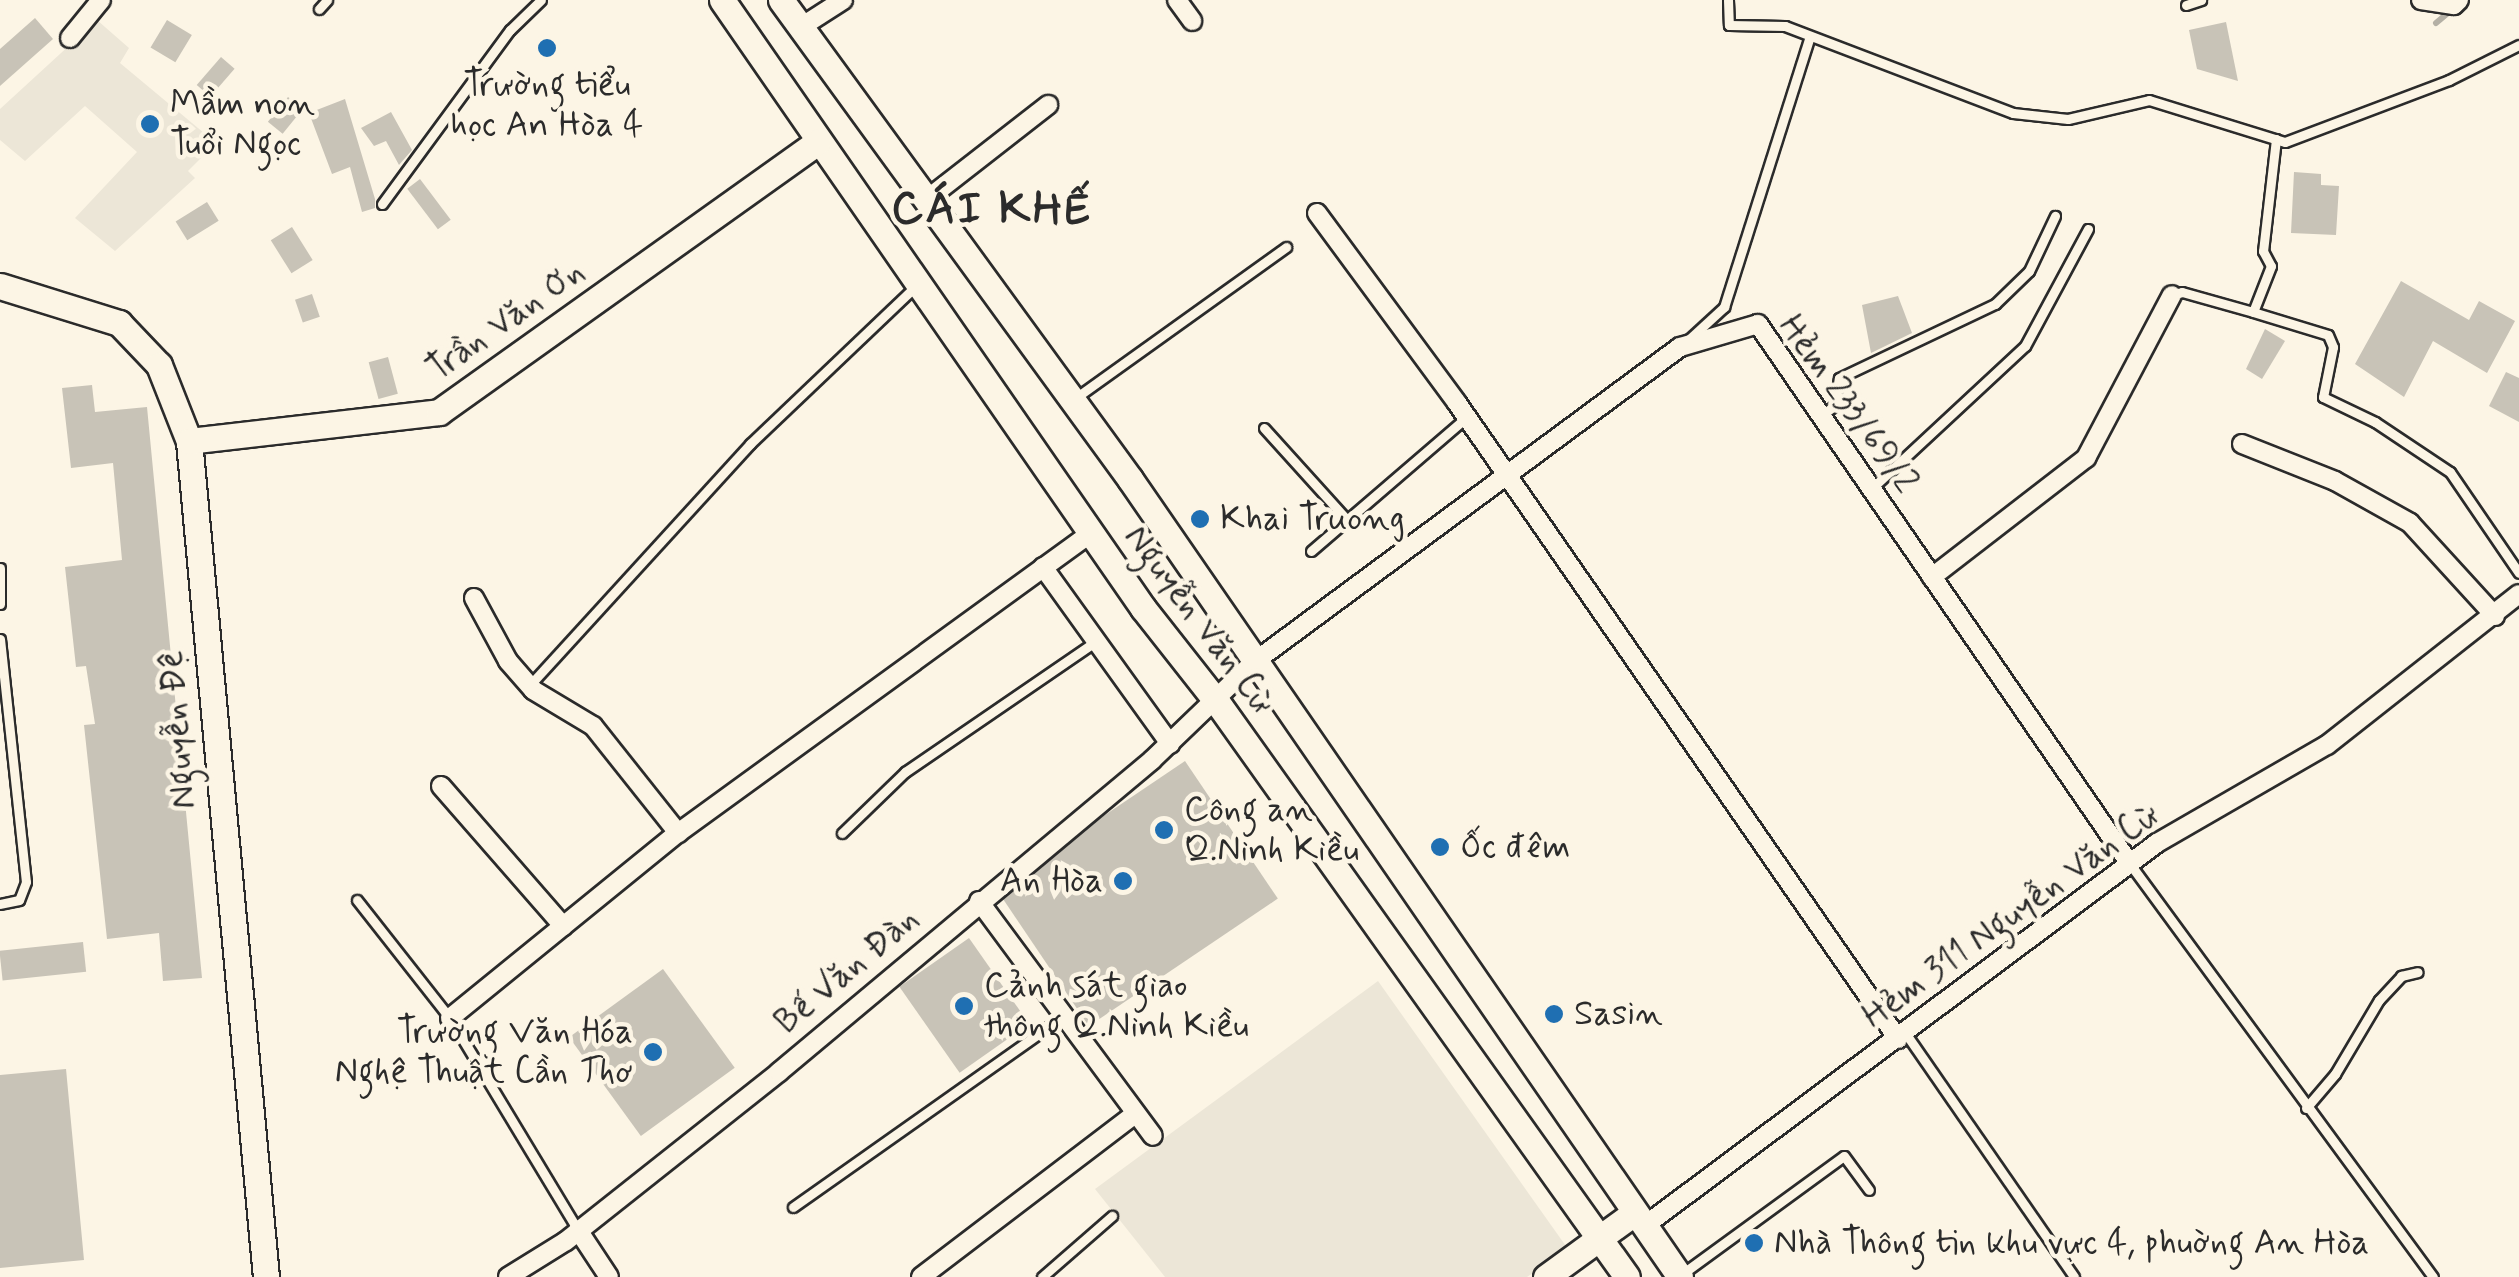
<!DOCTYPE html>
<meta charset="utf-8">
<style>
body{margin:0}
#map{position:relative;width:2519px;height:1277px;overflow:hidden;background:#fcf5e5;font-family:Mynerve,sans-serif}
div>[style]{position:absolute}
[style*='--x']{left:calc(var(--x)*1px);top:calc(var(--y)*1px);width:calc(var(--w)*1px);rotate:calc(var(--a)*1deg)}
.built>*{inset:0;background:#ece6d7}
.stream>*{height:6px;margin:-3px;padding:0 3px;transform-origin:3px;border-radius:3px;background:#b4b0a5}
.building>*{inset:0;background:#c8c3b7;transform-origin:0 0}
.roads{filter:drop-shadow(2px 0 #2b2b2b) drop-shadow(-2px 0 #2b2b2b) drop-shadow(0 2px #2b2b2b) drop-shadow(0 -2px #2b2b2b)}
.lane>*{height:9px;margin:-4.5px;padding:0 4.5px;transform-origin:4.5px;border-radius:4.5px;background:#fcf5e5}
.street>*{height:18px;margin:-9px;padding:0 9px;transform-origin:9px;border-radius:9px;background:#fcf5e5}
.secondary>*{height:25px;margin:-12.5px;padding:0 12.5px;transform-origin:12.5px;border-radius:12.5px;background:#fcf5e5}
.dots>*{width:28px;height:28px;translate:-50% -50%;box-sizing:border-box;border:5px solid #fcf5e5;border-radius:50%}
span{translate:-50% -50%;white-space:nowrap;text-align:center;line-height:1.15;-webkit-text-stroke:9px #fcf5e5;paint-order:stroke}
.poi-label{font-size:35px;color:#2b2b2b}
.left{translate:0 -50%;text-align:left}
.right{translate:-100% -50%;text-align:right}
.street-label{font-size:35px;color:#2b2b2b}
.district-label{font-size:45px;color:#2b2b2b;font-weight:700;letter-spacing:2.5px}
</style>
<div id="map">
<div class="built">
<div style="clip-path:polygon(97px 20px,129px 48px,120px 63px,216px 143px,188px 171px,195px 178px,115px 251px,75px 218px,137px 152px,85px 106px,25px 161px,0 140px,0 109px)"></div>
<div style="clip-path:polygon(1378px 981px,1568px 1249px,1527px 1277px,1165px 1277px,1095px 1189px)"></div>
</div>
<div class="stream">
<div style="--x:2436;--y:23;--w:23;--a:-40"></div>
</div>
<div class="building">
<div style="clip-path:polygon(35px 18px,53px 39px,0 86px,0 49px)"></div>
<div style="left:167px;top:20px;width:29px;height:32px;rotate:31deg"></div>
<div style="clip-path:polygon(2226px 22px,2238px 81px,2197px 69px,2189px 30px)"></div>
<div style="left:221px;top:57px;width:18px;height:37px;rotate:41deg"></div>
<div style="left:288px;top:97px;width:19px;height:32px;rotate:39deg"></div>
<div style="clip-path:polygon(345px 99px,375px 199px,375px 208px,362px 212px,350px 167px,332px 174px,309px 113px)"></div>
<div style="clip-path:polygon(391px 112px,412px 150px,399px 165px,386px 141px,374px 146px,361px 128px)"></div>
<div style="clip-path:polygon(2294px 172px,2321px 174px,2321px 185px,2339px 186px,2336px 235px,2291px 233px)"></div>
<div style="left:420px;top:179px;width:51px;height:16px;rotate:53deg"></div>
<div style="left:207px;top:202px;width:22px;height:37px;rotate:58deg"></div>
<div style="left:292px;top:227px;width:39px;height:25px;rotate:58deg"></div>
<div style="clip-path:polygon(2401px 281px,2469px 320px,2479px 301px,2515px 321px,2487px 373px,2433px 341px,2404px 397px,2355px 364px)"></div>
<div style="left:312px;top:294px;width:24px;height:18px;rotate:71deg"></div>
<div style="clip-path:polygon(1898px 296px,1912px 333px,1871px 353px,1862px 305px)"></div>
<div style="clip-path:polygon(2265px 329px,2285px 341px,2262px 379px,2246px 369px)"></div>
<div style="left:388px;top:357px;width:38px;height:20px;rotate:75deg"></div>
<div style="clip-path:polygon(2506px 372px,2519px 378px,2519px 422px,2489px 406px)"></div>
<div style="clip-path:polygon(92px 385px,95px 412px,147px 407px,202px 978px,163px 981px,159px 933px,107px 939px,84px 725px,95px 724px,86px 666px,76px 667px,65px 567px,122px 560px,113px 463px,71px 468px,62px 388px)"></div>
<div style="left:1185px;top:761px;width:166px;height:228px;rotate:56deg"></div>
<div style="left:969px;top:938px;width:105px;height:85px;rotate:55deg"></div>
<div style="left:83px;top:942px;width:30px;height:84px;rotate:84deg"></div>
<div style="left:663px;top:969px;width:122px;height:116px;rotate:54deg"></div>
<div style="clip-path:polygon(66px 1069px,84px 1260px,0 1268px,0 1075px)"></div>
</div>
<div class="roads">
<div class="lane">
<div style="--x:1728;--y:0;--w:25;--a:88"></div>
<div style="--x:1729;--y:25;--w:56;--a:1"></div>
<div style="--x:1785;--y:26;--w:244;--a:20.9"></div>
<div style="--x:2013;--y:113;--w:55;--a:6.2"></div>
<div style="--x:2068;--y:119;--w:83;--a:-13.2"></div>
<div style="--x:2149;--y:100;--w:142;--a:17.2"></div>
<div style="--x:2285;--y:142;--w:175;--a:-20.7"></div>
<div style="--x:2449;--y:80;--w:78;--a:-26.6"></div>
<div style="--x:2186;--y:5;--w:16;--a:-18"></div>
<div style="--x:319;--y:9;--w:12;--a:-48"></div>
<div style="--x:2276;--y:139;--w:113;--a:96.6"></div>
<div style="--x:2263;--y:251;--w:17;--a:62"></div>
<div style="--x:2271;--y:266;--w:49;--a:111.4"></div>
<div style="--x:2253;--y:312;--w:78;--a:17"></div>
<div style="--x:2328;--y:335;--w:13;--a:67"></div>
<div style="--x:2333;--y:347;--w:51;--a:101.3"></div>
<div style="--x:2323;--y:397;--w:58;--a:25.7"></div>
<div style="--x:2375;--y:422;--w:90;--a:33.7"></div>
<div style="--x:2450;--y:472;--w:122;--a:55.7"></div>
<div style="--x:382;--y:204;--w:216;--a:-53.7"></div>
<div style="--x:510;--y:30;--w:43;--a:-44.1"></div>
<div style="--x:2172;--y:295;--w:10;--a:-17"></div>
<div style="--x:2182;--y:292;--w:74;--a:15.7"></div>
<div style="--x:1686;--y:342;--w:52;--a:-42.6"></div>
<div style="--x:1724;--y:307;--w:281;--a:-72.4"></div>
<div style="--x:1074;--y:399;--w:261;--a:-35.6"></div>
<div style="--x:1821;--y:416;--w:18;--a:-38"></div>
<div style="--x:1835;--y:405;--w:27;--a:-82"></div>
<div style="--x:1839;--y:378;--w:173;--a:-25.4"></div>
<div style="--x:1995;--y:304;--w:47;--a:-44.1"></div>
<div style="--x:2029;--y:271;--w:61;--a:-64.7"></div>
<div style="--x:1264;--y:428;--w:124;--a:47.9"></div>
<div style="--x:1871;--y:489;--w:210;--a:-42.9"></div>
<div style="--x:2025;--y:346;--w:133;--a:-61.7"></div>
<div style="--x:1311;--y:551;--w:206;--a:-40.7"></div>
<div style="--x:0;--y:568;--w:36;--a:90"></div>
<div style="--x:0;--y:639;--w:244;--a:83.9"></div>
<div style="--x:26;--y:882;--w:19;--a:111"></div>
<div style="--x:19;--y:900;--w:19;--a:168"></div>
<div style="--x:529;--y:686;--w:328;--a:-47.6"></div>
<div style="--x:750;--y:444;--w:231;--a:-43.6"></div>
<div style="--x:842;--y:833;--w:88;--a:-44.1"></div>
<div style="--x:905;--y:772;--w:230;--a:-34.4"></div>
<div style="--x:2130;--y:864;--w:512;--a:53.73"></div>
<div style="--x:357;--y:900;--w:150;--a:51.8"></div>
<div style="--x:450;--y:1018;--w:248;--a:58.9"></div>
<div style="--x:1906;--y:1034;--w:295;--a:55.3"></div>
<div style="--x:2306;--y:1108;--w:45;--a:-49.5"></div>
<div style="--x:2335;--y:1074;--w:86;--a:-59.3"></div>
<div style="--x:2379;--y:1000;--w:33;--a:-47"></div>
<div style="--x:2401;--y:976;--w:17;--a:-13"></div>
<div style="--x:793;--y:1207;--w:332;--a:-35.2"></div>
<div style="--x:1682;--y:1274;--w:200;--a:-36.1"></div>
<div style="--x:1844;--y:1156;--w:42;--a:53.7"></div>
<div style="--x:1042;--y:1277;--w:93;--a:-41.1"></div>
</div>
<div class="street">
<div style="--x:1177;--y:0;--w:26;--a:54"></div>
<div style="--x:2421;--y:0;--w:33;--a:9"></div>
<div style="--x:2454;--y:5;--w:7;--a:-45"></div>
<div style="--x:801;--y:27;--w:50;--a:-32.7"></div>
<div style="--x:70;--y:38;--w:49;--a:-50.8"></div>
<div style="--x:926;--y:200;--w:155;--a:-37.9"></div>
<div style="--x:1317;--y:213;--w:236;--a:53.6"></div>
<div style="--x:1457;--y:403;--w:774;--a:55.26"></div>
<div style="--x:2242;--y:444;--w:100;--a:21.7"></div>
<div style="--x:2335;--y:481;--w:86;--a:29.2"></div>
<div style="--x:2410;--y:523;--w:126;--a:47.6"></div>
<div style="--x:1043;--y:567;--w:218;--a:54.3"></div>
<div style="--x:1932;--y:577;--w:195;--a:-37.7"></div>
<div style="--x:2086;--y:458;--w:184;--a:-62.2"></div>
<div style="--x:474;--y:598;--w:72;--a:61.6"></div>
<div style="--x:508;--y:661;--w:38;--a:49"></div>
<div style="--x:533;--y:690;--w:70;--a:31"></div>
<div style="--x:593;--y:726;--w:137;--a:51.5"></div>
<div style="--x:441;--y:786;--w:186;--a:48.9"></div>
<div style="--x:979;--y:901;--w:292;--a:53.5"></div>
<div style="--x:450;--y:1018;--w:294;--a:-39.1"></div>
<div style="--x:678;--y:833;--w:510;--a:-35.99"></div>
<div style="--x:1643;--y:1227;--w:642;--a:-36.76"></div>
<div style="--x:2157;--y:843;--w:196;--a:-30"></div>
<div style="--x:2327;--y:745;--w:244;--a:-38.2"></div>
<div style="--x:578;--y:1230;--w:56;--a:56.6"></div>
<div style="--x:508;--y:1277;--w:68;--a:-31.8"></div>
<div style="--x:566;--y:1241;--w:272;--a:-38.4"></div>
<div style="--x:779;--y:1072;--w:486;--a:-39.9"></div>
<div style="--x:1152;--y:760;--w:141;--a:-43.9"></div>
<div style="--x:1254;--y:662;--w:530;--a:-36.48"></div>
<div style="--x:1680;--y:347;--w:81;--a:-16.4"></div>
<div style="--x:1758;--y:324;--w:656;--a:55.44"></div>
<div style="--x:921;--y:1277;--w:269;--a:-37.3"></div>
</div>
<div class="secondary">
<div style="--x:722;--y:0;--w:740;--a:55.3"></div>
<div style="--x:1143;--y:608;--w:120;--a:51.8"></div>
<div style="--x:1217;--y:702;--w:706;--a:54.51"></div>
<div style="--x:781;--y:0;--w:593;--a:53.92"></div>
<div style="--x:1130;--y:479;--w:969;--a:55.42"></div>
<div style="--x:0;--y:286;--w:125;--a:17.3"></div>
<div style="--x:119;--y:323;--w:58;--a:46.4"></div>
<div style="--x:159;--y:365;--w:82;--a:68.5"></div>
<div style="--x:189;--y:441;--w:840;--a:84.74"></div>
<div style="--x:189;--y:441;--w:252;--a:-6.6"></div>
<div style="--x:439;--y:412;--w:465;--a:-35.5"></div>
<div style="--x:1546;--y:1277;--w:109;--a:-36"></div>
</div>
</div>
<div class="dots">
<div style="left:547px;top:48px;background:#1f6fb2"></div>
<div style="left:150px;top:124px;background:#1f6fb2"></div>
<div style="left:1200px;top:519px;background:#1f6fb2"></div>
<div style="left:1164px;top:830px;background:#1f6fb2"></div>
<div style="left:1440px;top:847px;background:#1f6fb2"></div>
<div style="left:1123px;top:881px;background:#1f6fb2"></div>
<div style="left:964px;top:1006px;background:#1f6fb2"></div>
<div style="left:1554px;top:1014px;background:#1f6fb2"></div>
<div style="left:653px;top:1052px;background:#1f6fb2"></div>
<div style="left:1754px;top:1243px;background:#1f6fb2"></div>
</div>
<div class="poi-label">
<span style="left:547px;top:105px">Trường tiểu<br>học An Hòa 4</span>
<span class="left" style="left:170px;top:124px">Mầm non<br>Tuổi Ngọc</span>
<span class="left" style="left:1220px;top:519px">Khai Truong</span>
<span class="left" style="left:1184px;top:830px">Công an<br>Q.Ninh Kiều</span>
<span class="left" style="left:1460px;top:847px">Ốc đêm</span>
<span class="right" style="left:1103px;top:881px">An Hòa</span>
<span class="left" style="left:984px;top:1006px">Cảnh sát giao<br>thông Q.Ninh Kiều</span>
<span class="left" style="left:1574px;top:1014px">Sasin</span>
<span class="right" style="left:633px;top:1052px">Trường Văn Hóa<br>Nghệ Thuật Cần Thơ</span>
<span class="left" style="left:1774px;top:1243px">Nhà Thông tin khu vực 4, phuờng An Hòa</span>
</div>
<div class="street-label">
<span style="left:506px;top:321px;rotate:-35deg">Trần Văn Ơn</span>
<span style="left:1848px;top:404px;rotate:54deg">Hẻm 233/69/2</span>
<span style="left:1199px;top:620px;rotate:53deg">Nguyễn Văn Cừ</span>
<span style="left:178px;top:730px;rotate:-95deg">Nguyễn Đệ</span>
<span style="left:2011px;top:916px;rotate:-36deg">Hẻm 311 Nguyễn Văn Cừ</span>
<span style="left:847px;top:971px;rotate:-40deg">Bế Văn Đàn</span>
</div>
<div class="district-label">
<span style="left:992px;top:210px">CÁI KHẾ</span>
</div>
</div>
